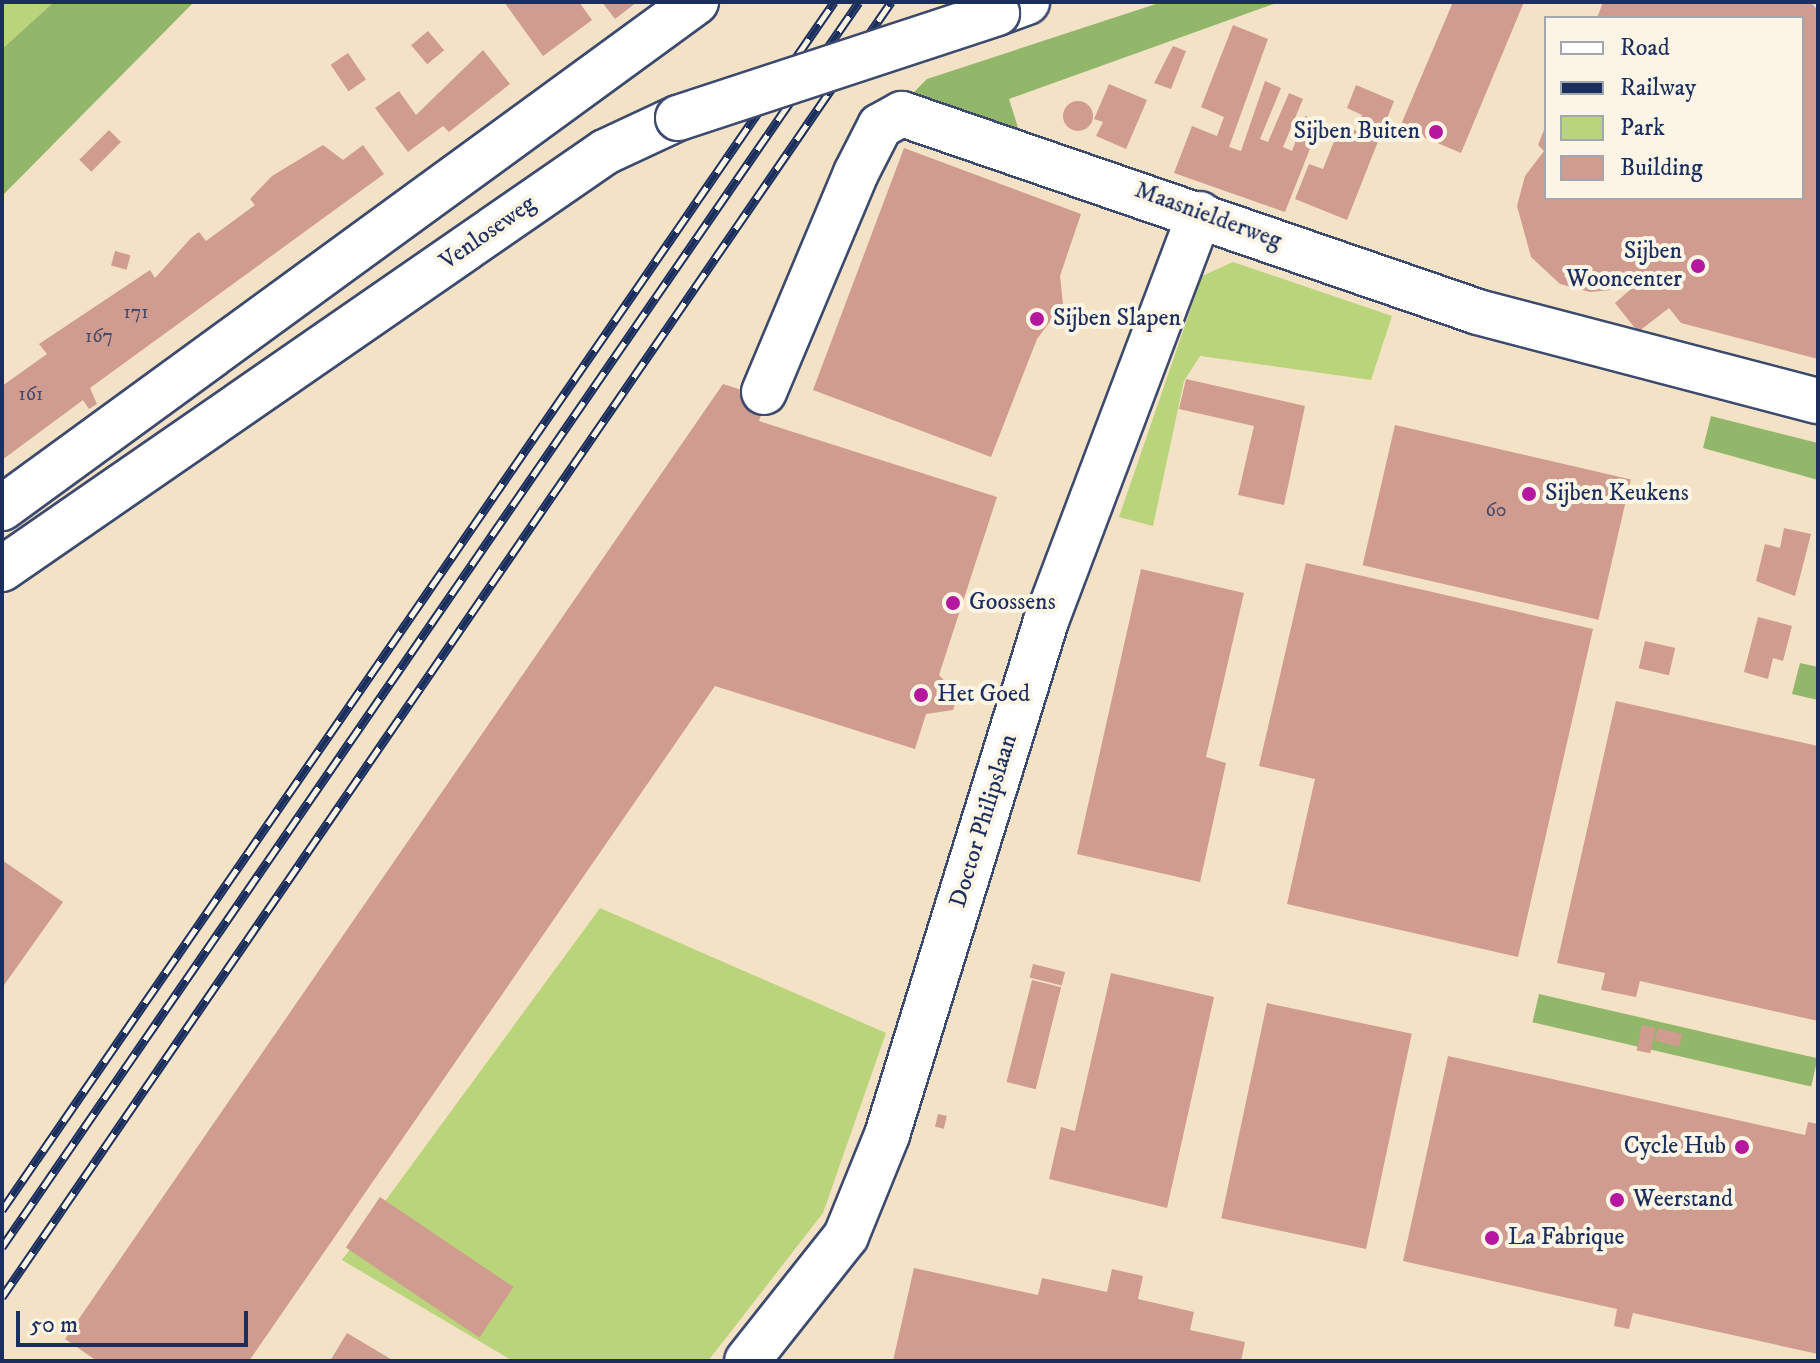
<!DOCTYPE html>
<style>
body{margin:0}
#map{position:relative;width:1820px;height:1363px;overflow:hidden;background:#f4e2c6;font-family:"IM FELL DW Pica",serif}
div>[style]{position:absolute}
[style*='--x']{left:calc(var(--x)*1px);top:calc(var(--y)*1px);width:calc(var(--w)*1px);rotate:calc(var(--a)*1deg)}
.green>*{inset:0;background:#b9d47a}
.forest>*{inset:0;background:#92b66a;transform-origin:0 0}
.building>*{inset:0;background:#cf9c8f;transform-origin:0 0}
.round{border-radius:50%}
.roads{filter:drop-shadow(2px 0 #3c4a6e) drop-shadow(-2px 0 #3c4a6e) drop-shadow(0 2px #3c4a6e) drop-shadow(0 -2px #3c4a6e)}
.minor>*{height:44px;margin:-22px;padding:0 22px;transform-origin:22px;border-radius:22px;background:#fff}
.rail>*{height:9px;margin-top:-4.5px;transform-origin:0;background:repeating-linear-gradient(90deg,#fcf5e5 0 18px,#1b2f5e 0 36px);box-sizing:border-box;border-block:2px solid #1b2f5e}
.bridges{filter:drop-shadow(2px 0 #3c4a6e) drop-shadow(-2px 0 #3c4a6e) drop-shadow(0 2px #3c4a6e) drop-shadow(0 -2px #3c4a6e)}
.minor-bridge>*{height:44px;margin:-22px;padding:0 22px;transform-origin:22px;border-radius:22px;background:#fff}
.dots>*{width:22px;height:22px;translate:-50% -50%;box-sizing:border-box;border:4px solid #fcf5e5;border-radius:50%}
span{translate:-50% -50%;white-space:nowrap;text-align:center;line-height:1.15;-webkit-text-stroke:8px #fcf5e5;paint-order:stroke}
.number-label{font-size:20px;color:#484a6a}
.number-label span{-webkit-text-stroke-width:0}
.poi-label{font-size:24px;color:#1b2f5e}
.right{translate:-100% -50%;text-align:right}
.left{translate:0 -50%;text-align:left}
.street-label{font-size:24px;color:#1b2f5e}
.frame{position:absolute;inset:0;border:4px solid #1b2f5e;pointer-events:none}
.legend{position:absolute;left:1544px;top:16px;width:260px;height:184px;box-sizing:border-box;background:#fcf5e5;border:2px solid #a2a6af;margin:0;padding:10px 14px;list-style:none;font-size:24px;color:#1b2f5e}
.legend li{display:flex;align-items:center;gap:16px;height:40px}
.legend b{width:40px;border:2px solid #a2a6af}
.scale{position:absolute;left:16px;top:1311px;width:232px;height:36px;box-sizing:border-box;border:4px solid #1b2f5e;border-top:0;padding-left:10px;font-size:24px;line-height:28px;white-space:nowrap;color:#1b2f5e;-webkit-text-stroke:6px #fcf5e5;paint-order:stroke}
</style>
<div id="map">
<div class="green">
<div style="clip-path:polygon(2px 2px,54px 2px,2px 49px)"></div>
<div style="clip-path:polygon(1233px 262px,1392px 316px,1371px 380px,1200px 356px,1184px 381px,1153px 526px,1119px 517px,1202px 276px)"></div>
<div style="clip-path:polygon(600px 908px,886px 1033px,823px 1213px,708px 1361px,513px 1361px,342px 1260px)"></div>
</div>
<div class="forest">
<div style="clip-path:polygon(54px 2px,194px 2px,2px 196px,2px 49px)"></div>
<div style="clip-path:polygon(1162px 2px,1279px 2px,1009px 99px,1021px 137px,924px 104px,914px 92px,927px 79px)"></div>
<div style="clip-path:polygon(1711px 416px,1818px 443px,1818px 480px,1703px 448px)"></div>
<div style="clip-path:polygon(1800px 663px,1818px 667px,1818px 700px,1792px 694px)"></div>
<div style="left:1539px;top:994px;width:286px;height:29px;rotate:13deg"></div>
</div>
<div class="building">
<div style="clip-path:polygon(504px 2px,579px 2px,592px 20px,543px 56px)"></div>
<div style="clip-path:polygon(602px 2px,637px 2px,615px 19px)"></div>
<div style="clip-path:polygon(1453px 2px,1524px 2px,1461px 153px,1400px 127px)"></div>
<div style="clip-path:polygon(1603px 2px,1810px 2px,1818px 10px,1818px 359px,1681px 323px,1669px 308px,1638px 332px,1615px 303px,1647px 275px,1620px 289px,1590px 292px,1560px 284px,1531px 257px,1517px 206px,1525px 176px,1544px 151px,1538px 145px,1546px 125px,1546px 198px,1802px 198px,1802px 18px,1597px 18px)"></div>
<div style="clip-path:polygon(1233px 25px,1268px 39px,1229px 147px,1241px 151px,1265px 81px,1281px 88px,1260px 139px,1268px 142px,1289px 93px,1303px 99px,1283px 147px,1292px 151px,1305px 116px,1321px 121px,1285px 212px,1174px 173px,1192px 126px,1217px 136px,1224px 117px,1201px 107px)"></div>
<div style="left:428px;top:31px;width:25px;height:22px;rotate:50deg"></div>
<div style="clip-path:polygon(1173px 46px,1186px 51px,1171px 89px,1154px 83px)"></div>
<div style="clip-path:polygon(483px 50px,510px 84px,449px 132px,443px 126px,408px 152px,375px 108px,399px 91px,416px 115px)"></div>
<div style="left:348px;top:53px;width:32px;height:21px;rotate:56deg"></div>
<div style="clip-path:polygon(1109px 84px,1147px 100px,1126px 149px,1096px 136px,1103px 122px,1094px 119px)"></div>
<div style="clip-path:polygon(1356px 85px,1394px 101px,1347px 220px,1295px 199px,1309px 164px,1323px 169px,1341px 124px,1357px 131px,1362px 115px,1347px 108px)"></div>
<div class="round" style="left:1063px;top:101px;width:30px;height:30px"></div>
<div style="left:109px;top:130px;width:17px;height:42px;rotate:45deg"></div>
<div style="clip-path:polygon(323px 145px,343px 160px,363px 145px,384px 174px,90px 388px,97px 404px,89px 409px,83px 400px,2px 460px,2px 386px,47px 354px,39px 344px,150px 270px,155px 278px,191px 238px,199px 232px,206px 241px,255px 205px,250px 199px,272px 176px)"></div>
<div style="clip-path:polygon(904px 148px,1081px 214px,1060px 276px,1063px 304px,1037px 339px,991px 457px,813px 390px)"></div>
<div style="left:115px;top:251px;width:16px;height:15px;rotate:15deg"></div>
<div style="clip-path:polygon(1186px 379px,1305px 406px,1284px 505px,1238px 495px,1254px 426px,1179px 409px)"></div>
<div style="clip-path:polygon(723px 384px,767px 398px,759px 421px,997px 497px,939px 675px,958px 695px,953px 710px,926px 714px,915px 749px,715px 686px,249px 1361px,97px 1361px,65px 1339px)"></div>
<div style="left:1395px;top:425px;width:242px;height:144px;rotate:13deg"></div>
<div style="clip-path:polygon(1784px 528px,1811px 534px,1795px 596px,1756px 581px,1765px 544px,1780px 548px)"></div>
<div style="clip-path:polygon(1306px 563px,1593px 629px,1518px 957px,1287px 904px,1315px 779px,1259px 766px)"></div>
<div style="clip-path:polygon(1141px 569px,1244px 593px,1206px 757px,1226px 763px,1200px 882px,1077px 854px)"></div>
<div style="clip-path:polygon(1758px 617px,1792px 626px,1783px 661px,1773px 658px,1768px 679px,1744px 672px)"></div>
<div style="left:1645px;top:641px;width:31px;height:28px;rotate:13deg"></div>
<div style="clip-path:polygon(1616px 701px,1818px 746px,1818px 1021px,1640px 981px,1636px 997px,1601px 990px,1605px 973px,1557px 963px)"></div>
<div style="clip-path:polygon(2px 860px,63px 902px,2px 988px)"></div>
<div style="left:1033px;top:964px;width:33px;height:14px;rotate:14deg"></div>
<div style="clip-path:polygon(1111px 973px,1214px 997px,1167px 1208px,1049px 1179px,1061px 1127px,1075px 1131px)"></div>
<div style="left:1032px;top:980px;width:30px;height:105px;rotate:14deg"></div>
<div style="left:1267px;top:1003px;width:148px;height:220px;rotate:12deg"></div>
<div style="left:1642px;top:1025px;width:14px;height:26px;rotate:12deg"></div>
<div style="left:1658px;top:1028px;width:25px;height:13px;rotate:14deg"></div>
<div style="clip-path:polygon(1448px 1056px,1805px 1135px,1808px 1122px,1818px 1124px,1818px 1354px,1633px 1313px,1629px 1329px,1614px 1326px,1617px 1309px,1403px 1261px)"></div>
<div style="left:938px;top:1114px;width:9px;height:13px;rotate:13deg"></div>
<div style="left:380px;top:1197px;width:161px;height:61px;rotate:34deg"></div>
<div style="clip-path:polygon(914px 1268px,1038px 1295px,1042px 1278px,1107px 1292px,1112px 1269px,1143px 1276px,1138px 1299px,1194px 1312px,1190px 1330px,1245px 1342px,1241px 1361px,893px 1361px)"></div>
<div style="clip-path:polygon(347px 1333px,394px 1361px,330px 1361px)"></div>
</div>
<div class="roads">
<div class="minor">
<div style="--x:997;--y:13;--w:32;--a:-20"></div>
<div style="--x:764;--y:392;--w:238;--a:-67.2"></div>
<div style="--x:856;--y:173;--w:53;--a:-62.9"></div>
<div style="--x:880;--y:126;--w:25;--a:-29"></div>
<div style="--x:902;--y:114;--w:609;--a:18.97"></div>
<div style="--x:1478;--y:312;--w:351;--a:14.7"></div>
<div style="--x:2;--y:508;--w:859;--a:-36.1"></div>
<div style="--x:2;--y:569;--w:733;--a:-34.67"></div>
<div style="--x:605;--y:152;--w:81;--a:-25"></div>
<div style="--x:747;--y:1361;--w:159;--a:-51.6"></div>
<div style="--x:846;--y:1236;--w:109;--a:-67.9"></div>
<div style="--x:887;--y:1135;--w:538;--a:-72.81"></div>
<div style="--x:1046;--y:621;--w:435;--a:-69.3"></div>
</div>
</div>
<div class="rail">
<div style="--x:2;--y:1210;--w:1467;--a:-55.44"></div>
<div style="--x:2;--y:1247;--w:1511;--a:-55.46"></div>
<div style="--x:2;--y:1297;--w:1571;--a:-55.53"></div>
</div>
<div class="bridges">
<div class="minor-bridge">
<div style="--x:678;--y:118;--w:336;--a:-18.2"></div>
</div>
</div>
<div class="dots">
<div style="left:1436px;top:132px;background:#b5179e"></div>
<div style="left:1698px;top:266px;background:#b5179e"></div>
<div style="left:1037px;top:319px;background:#b5179e"></div>
<div style="left:1529px;top:494px;background:#b5179e"></div>
<div style="left:953px;top:603px;background:#b5179e"></div>
<div style="left:921px;top:695px;background:#b5179e"></div>
<div style="left:1742px;top:1147px;background:#b5179e"></div>
<div style="left:1617px;top:1200px;background:#b5179e"></div>
<div style="left:1492px;top:1238px;background:#b5179e"></div>
</div>
<div class="number-label">
<span style="left:136px;top:312px">171</span>
<span style="left:99px;top:336px">167</span>
<span style="left:31px;top:394px">161</span>
<span style="left:1496px;top:510px">60</span>
</div>
<div class="poi-label">
<span class="right" style="left:1420px;top:132px">Sijben Buiten</span>
<span class="right" style="left:1682px;top:266px">Sijben<br>Wooncenter</span>
<span class="left" style="left:1053px;top:319px">Sijben Slapen</span>
<span class="left" style="left:1545px;top:494px">Sijben Keukens</span>
<span class="left" style="left:969px;top:603px">Goossens</span>
<span class="left" style="left:937px;top:695px">Het Goed</span>
<span class="right" style="left:1726px;top:1147px">Cycle Hub</span>
<span class="left" style="left:1633px;top:1200px">Weerstand</span>
<span class="left" style="left:1508px;top:1238px">La Fabrique</span>
</div>
<div class="street-label">
<span style="left:1208px;top:216px;rotate:20deg">Maasnielderweg</span>
<span style="left:488px;top:233px;rotate:-35deg">Venloseweg</span>
<span style="left:984px;top:821px;rotate:-73deg">Doctor Philipslaan</span>
</div>
<div class="frame"></div>
<ul class="legend">
<li><b style="height:10px;background:#fff"></b>Road</li>
<li><b style="height:10px;background:#1b2f5e"></b>Railway</li>
<li><b style="height:22px;background:#b9d47a"></b>Park</li>
<li><b style="height:22px;background:#cf9c8f"></b>Building</li>
</ul>
<div class="scale">50 m</div>
</div>
